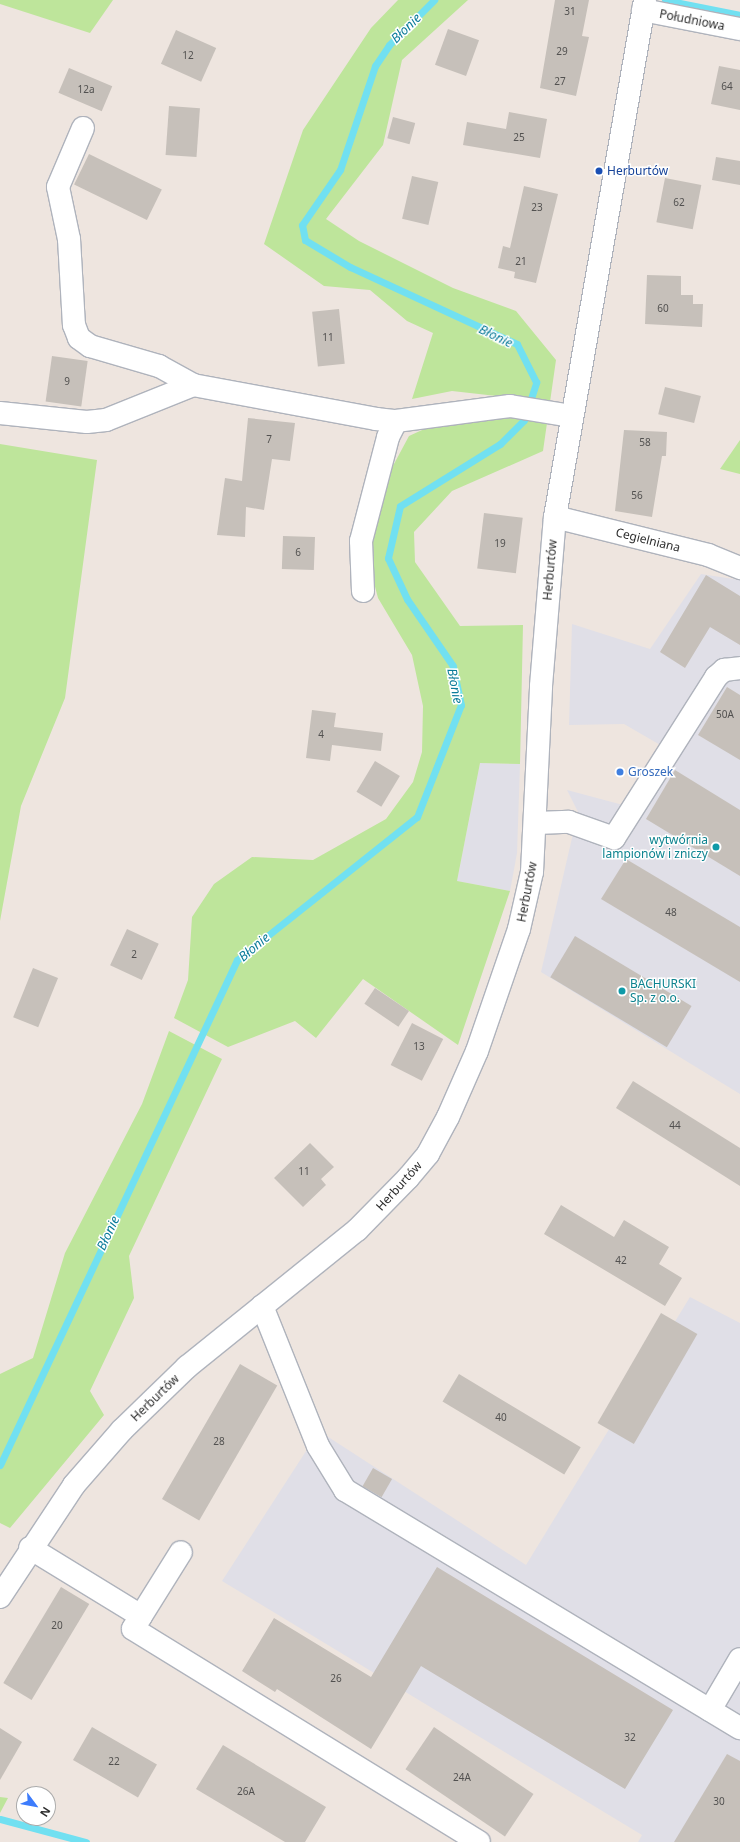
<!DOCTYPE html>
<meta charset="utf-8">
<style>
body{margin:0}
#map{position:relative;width:740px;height:1842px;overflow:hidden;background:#eee5df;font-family:"Noto Sans",sans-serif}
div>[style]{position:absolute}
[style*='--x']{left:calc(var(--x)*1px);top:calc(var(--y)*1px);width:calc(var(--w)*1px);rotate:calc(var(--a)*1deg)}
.industrial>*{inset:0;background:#e0dfe7}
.green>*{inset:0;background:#bee59b}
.stream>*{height:7px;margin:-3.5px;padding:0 3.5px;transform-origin:3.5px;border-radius:3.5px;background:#71e0f1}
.building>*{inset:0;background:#c6c0ba;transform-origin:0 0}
.roads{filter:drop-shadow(1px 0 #afb3bc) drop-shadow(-1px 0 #afb3bc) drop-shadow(0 1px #afb3bc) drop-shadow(0 -1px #afb3bc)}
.minor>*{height:22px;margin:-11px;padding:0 11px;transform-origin:11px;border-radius:11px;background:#fff}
.dots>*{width:11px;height:11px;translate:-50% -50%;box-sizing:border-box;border:2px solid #fff;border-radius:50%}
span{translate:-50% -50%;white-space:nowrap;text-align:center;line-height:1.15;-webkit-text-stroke:3px #fff;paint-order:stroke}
.number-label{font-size:10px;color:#525150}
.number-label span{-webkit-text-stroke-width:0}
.street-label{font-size:12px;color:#2c2c2c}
.transit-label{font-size:12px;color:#164399}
.left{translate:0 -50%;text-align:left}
.shop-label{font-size:12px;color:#366cbe}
.culture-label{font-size:12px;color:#0d838f}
.right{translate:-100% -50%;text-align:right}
.water-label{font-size:13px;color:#0c7c9a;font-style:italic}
.north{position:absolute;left:16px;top:1786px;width:40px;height:40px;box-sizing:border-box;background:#fff;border:1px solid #ababab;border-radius:50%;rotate:122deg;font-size:11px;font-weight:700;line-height:16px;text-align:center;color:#2c2c2c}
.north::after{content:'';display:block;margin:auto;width:14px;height:18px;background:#3d7cfc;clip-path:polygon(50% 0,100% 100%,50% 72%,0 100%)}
</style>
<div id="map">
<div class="industrial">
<div style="clip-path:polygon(701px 574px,740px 580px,740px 1094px,541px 972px,578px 812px,567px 790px,623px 805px,662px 746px,624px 724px,569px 725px,572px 624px,650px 649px)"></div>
<div style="clip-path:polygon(480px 763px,520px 764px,517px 853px,510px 891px,457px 881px)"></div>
<div style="clip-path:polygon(690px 1297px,740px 1323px,740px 1842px,638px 1842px,642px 1835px,222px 1581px,319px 1431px,526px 1565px)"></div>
</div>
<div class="green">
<div style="clip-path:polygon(0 0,113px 0,90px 33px,0 4px)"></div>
<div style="clip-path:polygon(398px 0,468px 0,402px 60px,383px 145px,326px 219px,359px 241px,453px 288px,516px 311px,556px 360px,550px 402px,452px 391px,412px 399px,433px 333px,407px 321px,370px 290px,324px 286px,264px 244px,303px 130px,371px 28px)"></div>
<div style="clip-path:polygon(503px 414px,547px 423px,543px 451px,452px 491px,414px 532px,415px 562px,460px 626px,523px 625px,520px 764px,480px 763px,457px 881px,510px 891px,458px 1045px,363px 979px,316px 1038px,295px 1021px,228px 1047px,174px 1018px,188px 980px,192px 917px,214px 884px,252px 857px,313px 860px,386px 819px,413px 782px,422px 752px,423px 706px,412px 655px,378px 598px,370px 568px,371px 526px,387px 477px,409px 436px,433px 425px)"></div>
<div style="clip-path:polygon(740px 440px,740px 474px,720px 469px)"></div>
<div style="clip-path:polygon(0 444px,97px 460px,65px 698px,21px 806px,0 921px)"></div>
<div style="clip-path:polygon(169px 1031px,222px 1059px,129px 1256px,134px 1298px,90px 1391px,104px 1415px,10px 1528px,0 1523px,0 1374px,33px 1358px,65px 1253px,142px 1104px)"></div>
<div style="clip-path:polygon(0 1797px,8px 1798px,0 1813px)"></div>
</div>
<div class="stream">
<div style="--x:665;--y:0;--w:76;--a:11.3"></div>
<div style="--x:0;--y:1465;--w:558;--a:-64.86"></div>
<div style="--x:237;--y:960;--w:230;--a:-38.5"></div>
<div style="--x:417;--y:817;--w:120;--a:-68.6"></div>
<div style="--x:461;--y:705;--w:40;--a:-102"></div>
<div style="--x:453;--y:666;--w:81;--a:-124.5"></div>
<div style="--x:407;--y:599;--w:45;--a:-114.9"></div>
<div style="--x:388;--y:558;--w:53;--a:-77"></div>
<div style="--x:400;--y:506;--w:118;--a:-31.8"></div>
<div style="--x:500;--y:444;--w:34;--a:-45"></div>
<div style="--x:524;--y:420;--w:40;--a:-72"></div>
<div style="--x:536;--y:382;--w:42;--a:-116.6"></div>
<div style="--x:517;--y:344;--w:184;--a:-155.2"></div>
<div style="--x:350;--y:267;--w:52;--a:-149"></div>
<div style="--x:305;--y:240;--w:15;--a:-101"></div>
<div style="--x:302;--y:225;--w:67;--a:-55.4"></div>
<div style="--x:340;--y:170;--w:110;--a:-71.4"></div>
<div style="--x:375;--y:66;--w:25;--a:-56"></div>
<div style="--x:389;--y:45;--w:64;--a:-45"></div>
<div style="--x:0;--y:1819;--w:89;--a:15"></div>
</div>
<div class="building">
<div style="clip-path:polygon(555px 0,589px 0,582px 36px,589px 37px,576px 96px,540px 88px)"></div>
<div style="left:448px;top:29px;width:33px;height:38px;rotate:20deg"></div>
<div style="left:176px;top:30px;width:44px;height:37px;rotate:24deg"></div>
<div style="clip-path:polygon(719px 66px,740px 70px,740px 110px,711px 104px)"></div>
<div style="left:69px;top:68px;width:47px;height:27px;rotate:23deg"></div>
<div style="left:169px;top:106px;width:31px;height:49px;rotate:4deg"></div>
<div style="clip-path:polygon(509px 112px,547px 119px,540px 158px,463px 145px,467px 122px,506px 129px)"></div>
<div style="left:393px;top:117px;width:23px;height:22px;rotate:15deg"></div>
<div style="left:89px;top:154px;width:81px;height:34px;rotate:26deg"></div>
<div style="clip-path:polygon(716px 157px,740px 161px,740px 185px,712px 180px)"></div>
<div style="left:412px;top:176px;width:27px;height:44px;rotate:13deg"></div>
<div style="left:665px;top:178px;width:37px;height:45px;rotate:11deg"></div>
<div style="clip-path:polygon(524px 186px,558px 194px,536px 283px,514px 278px,515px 272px,498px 268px,503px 246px,510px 248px)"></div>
<div style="clip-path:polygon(647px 275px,681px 276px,681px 295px,693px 295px,693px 304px,703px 304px,702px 327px,645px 324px)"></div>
<div style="left:339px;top:309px;width:55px;height:27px;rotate:84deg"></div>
<div style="left:52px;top:356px;width:36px;height:46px;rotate:8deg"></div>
<div style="left:665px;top:387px;width:37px;height:28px;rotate:14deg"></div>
<div style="clip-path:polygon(248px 418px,295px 423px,290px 461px,272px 459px,264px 510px,246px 507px,245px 537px,217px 535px,225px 478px,242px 481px)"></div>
<div style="clip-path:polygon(624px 430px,667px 432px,666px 456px,662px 456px,652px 517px,615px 511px)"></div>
<div style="left:484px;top:513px;width:39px;height:56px;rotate:7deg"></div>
<div style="left:283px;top:536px;width:32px;height:33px;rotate:2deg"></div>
<div style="clip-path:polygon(706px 575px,740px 596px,740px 645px,710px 627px,685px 668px,660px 652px)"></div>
<div style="clip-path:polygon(727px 687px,740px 695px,740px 760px,698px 735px)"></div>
<div style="clip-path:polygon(312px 710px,336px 713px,334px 727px,383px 733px,381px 751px,332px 745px,330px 761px,306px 758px)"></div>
<div style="left:375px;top:761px;width:29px;height:36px;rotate:31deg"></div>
<div style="clip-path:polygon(675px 770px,740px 810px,740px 876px,646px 819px)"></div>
<div style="clip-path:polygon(626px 859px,740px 927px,740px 982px,601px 899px)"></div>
<div style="left:127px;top:929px;width:35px;height:40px;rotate:25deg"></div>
<div style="left:575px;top:936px;width:136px;height:48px;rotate:31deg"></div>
<div style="left:33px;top:968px;width:27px;height:53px;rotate:22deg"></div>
<div style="left:375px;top:988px;width:41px;height:19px;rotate:34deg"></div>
<div style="left:412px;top:1023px;width:35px;height:47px;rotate:27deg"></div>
<div style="clip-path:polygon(633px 1081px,740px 1148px,740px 1186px,616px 1108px)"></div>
<div style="clip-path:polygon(310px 1143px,334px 1167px,321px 1179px,326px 1185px,303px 1207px,274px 1178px)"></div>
<div style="clip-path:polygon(561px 1205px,614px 1237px,624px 1220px,669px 1247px,659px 1264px,682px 1278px,665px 1306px,544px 1234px)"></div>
<div style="left:661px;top:1313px;width:42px;height:127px;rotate:30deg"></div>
<div style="left:240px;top:1364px;width:43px;height:156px;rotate:30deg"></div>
<div style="left:459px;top:1374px;width:142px;height:32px;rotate:31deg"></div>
<div style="left:373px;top:1468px;width:22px;height:21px;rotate:30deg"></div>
<div style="clip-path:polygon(437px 1567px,673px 1710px,625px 1789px,421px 1666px,371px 1749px,277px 1689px,275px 1692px,242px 1671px,274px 1618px,371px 1677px)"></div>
<div style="left:61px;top:1587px;width:33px;height:112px;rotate:31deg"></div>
<div style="left:92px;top:1727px;width:75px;height:38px;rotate:30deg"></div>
<div style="left:434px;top:1727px;width:120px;height:51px;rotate:34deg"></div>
<div style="clip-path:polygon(0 1728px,22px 1742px,0 1780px)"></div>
<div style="clip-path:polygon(223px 1745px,326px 1807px,305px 1842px,285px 1842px,196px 1789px)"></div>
<div style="clip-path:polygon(727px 1754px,740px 1761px,740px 1842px,674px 1842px)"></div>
</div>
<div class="roads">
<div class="minor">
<div style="--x:643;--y:10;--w:99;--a:11.1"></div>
<div style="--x:83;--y:128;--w:64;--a:113"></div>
<div style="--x:58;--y:187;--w:53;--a:78.1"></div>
<div style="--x:69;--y:239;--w:86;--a:86.7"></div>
<div style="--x:74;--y:325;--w:14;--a:69"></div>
<div style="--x:79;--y:338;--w:14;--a:36"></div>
<div style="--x:90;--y:346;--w:72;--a:16.2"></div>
<div style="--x:159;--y:366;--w:39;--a:29"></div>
<div style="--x:193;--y:385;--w:186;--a:10.5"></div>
<div style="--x:376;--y:419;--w:20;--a:6"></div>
<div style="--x:396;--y:421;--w:115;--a:-7.5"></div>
<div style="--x:510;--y:406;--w:63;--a:9.2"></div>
<div style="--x:0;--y:413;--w:87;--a:5.9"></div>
<div style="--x:87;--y:422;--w:19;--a:-6"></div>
<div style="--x:106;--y:420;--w:94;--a:-21.9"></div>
<div style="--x:555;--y:517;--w:158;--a:13.9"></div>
<div style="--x:708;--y:555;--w:35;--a:22"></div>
<div style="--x:363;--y:591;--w:50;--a:-92.3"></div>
<div style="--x:361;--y:541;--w:107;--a:-75.4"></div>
<div style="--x:388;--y:437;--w:18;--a:-63"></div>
<div style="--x:536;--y:823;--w:33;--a:-2"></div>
<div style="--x:569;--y:822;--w:48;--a:19.6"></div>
<div style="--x:614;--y:838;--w:191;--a:-57.6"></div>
<div style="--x:716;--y:677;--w:11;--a:-41"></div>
<div style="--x:724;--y:670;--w:16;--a:-7"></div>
<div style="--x:262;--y:1306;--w:151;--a:68.2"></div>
<div style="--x:318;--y:1446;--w:52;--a:58.5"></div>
<div style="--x:345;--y:1490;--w:461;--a:31.1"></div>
<div style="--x:30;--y:1548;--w:130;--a:31.5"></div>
<div style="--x:141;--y:1616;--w:15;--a:122"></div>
<div style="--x:133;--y:1629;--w:406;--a:31.6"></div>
<div style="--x:0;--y:1597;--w:134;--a:-56.5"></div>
<div style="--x:74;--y:1485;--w:73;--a:-48.9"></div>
<div style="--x:122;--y:1430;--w:91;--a:-44.1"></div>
<div style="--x:187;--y:1367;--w:218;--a:-38.9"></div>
<div style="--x:357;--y:1230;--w:73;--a:-45.6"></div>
<div style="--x:408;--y:1178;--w:31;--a:-50"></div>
<div style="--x:428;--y:1154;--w:42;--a:-61.6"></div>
<div style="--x:448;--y:1117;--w:72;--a:-66.3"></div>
<div style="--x:477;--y:1051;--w:129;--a:-71"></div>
<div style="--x:519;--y:929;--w:58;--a:-77.2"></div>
<div style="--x:532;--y:872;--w:186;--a:-87.2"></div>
<div style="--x:541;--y:686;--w:170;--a:-85.3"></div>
<div style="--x:555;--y:517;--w:525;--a:-80.12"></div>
<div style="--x:141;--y:1616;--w:75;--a:-58"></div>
<div style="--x:710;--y:1710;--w:59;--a:-59.5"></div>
</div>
</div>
<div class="dots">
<div style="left:599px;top:171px;background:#1a4fb4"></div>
<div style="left:620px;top:772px;background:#3f7fe0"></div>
<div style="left:716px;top:847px;background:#0f9aa8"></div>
<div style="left:622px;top:991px;background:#0f9aa8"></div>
</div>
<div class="number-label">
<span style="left:570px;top:12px">31</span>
<span style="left:562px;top:52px">29</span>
<span style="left:188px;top:56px">12</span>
<span style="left:560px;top:82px">27</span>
<span style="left:727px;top:87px">64</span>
<span style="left:86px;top:90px">12a</span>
<span style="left:519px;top:138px">25</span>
<span style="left:679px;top:203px">62</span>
<span style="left:537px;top:208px">23</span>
<span style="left:521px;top:262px">21</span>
<span style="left:663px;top:309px">60</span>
<span style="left:328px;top:338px">11</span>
<span style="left:67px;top:382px">9</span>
<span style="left:269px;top:440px">7</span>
<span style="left:645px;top:443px">58</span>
<span style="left:637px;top:496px">56</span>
<span style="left:500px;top:544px">19</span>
<span style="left:298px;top:553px">6</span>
<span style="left:725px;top:715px">50A</span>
<span style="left:321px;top:735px">4</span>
<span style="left:671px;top:913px">48</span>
<span style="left:134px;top:955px">2</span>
<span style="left:419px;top:1047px">13</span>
<span style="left:675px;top:1126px">44</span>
<span style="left:304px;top:1172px">11</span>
<span style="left:621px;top:1261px">42</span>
<span style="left:501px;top:1418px">40</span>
<span style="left:219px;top:1442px">28</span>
<span style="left:57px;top:1626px">20</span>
<span style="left:336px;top:1679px">26</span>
<span style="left:630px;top:1738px">32</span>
<span style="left:114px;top:1762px">22</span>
<span style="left:462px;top:1778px">24A</span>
<span style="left:246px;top:1792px">26A</span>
<span style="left:719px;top:1802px">30</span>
</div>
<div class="street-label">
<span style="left:692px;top:20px;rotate:11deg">Południowa</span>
<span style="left:648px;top:540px;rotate:14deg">Cegielniana</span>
<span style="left:550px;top:570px;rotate:-85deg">Herburtów</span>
<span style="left:527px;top:892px;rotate:-79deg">Herburtów</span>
<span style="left:399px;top:1186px;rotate:-48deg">Herburtów</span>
<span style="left:155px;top:1398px;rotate:-44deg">Herburtów</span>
</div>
<div class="transit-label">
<span class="left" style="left:607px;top:171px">Herburtów</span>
</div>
<div class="shop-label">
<span class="left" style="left:628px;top:772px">Groszek</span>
</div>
<div class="culture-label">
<span class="right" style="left:708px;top:847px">wytwórnia<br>lampionów i zniczy</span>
<span class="left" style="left:630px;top:991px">BACHURSKI<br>Sp. z o.o.</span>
</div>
<div class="water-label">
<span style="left:406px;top:28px;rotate:-44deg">Błonie</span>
<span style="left:496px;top:336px;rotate:26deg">Błonie</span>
<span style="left:455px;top:686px;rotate:79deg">Błonie</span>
<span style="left:254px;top:947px;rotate:-40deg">Błonie</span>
<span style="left:108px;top:1233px;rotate:-65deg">Błonie</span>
</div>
<div class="north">N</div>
</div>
